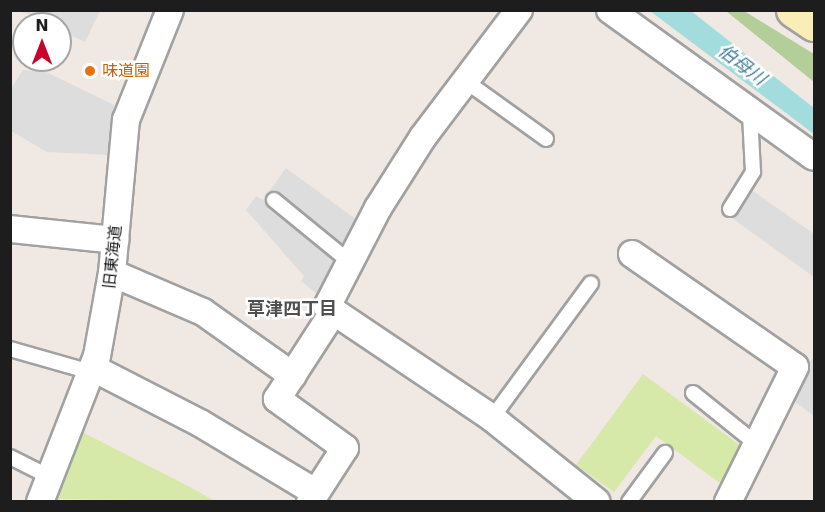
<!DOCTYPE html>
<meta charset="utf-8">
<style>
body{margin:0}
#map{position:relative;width:825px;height:512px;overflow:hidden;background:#efe8e3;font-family:"DejaVu Sans","Noto Sans JP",sans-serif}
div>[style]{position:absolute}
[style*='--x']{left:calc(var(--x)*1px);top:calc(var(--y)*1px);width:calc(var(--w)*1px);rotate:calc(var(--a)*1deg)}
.grass>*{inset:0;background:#d6e9a8}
.forest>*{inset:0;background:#b3ce98}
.parking>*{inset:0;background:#ddd}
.water>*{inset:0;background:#a3dcdc}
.roads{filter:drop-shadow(2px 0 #a1a1a1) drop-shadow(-2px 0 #a1a1a1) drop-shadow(0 2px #a1a1a1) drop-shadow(0 -2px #a1a1a1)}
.service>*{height:14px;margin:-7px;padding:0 7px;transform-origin:7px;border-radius:7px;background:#fff}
.minor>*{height:26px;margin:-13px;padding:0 13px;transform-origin:13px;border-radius:13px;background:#fff}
.secondary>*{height:33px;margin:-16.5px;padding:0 16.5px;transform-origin:16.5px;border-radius:16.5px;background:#f9efb6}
.dots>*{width:16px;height:16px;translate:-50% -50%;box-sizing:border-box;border:3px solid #fff;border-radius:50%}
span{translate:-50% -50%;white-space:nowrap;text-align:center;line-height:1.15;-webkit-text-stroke:5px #fff;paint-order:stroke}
.food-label{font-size:16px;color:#c56008}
.left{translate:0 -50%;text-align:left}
.street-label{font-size:16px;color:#1d1d1d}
.water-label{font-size:18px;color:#417d96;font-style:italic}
.neighbourhood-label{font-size:18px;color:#505050;font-weight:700}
.frame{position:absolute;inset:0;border:12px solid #1d1d1d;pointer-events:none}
.north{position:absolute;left:12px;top:12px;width:60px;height:60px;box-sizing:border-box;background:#fff;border:2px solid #a5a5a5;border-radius:50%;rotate:0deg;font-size:16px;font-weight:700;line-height:24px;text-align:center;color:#1d1d1d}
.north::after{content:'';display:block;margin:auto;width:21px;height:27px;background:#cb002b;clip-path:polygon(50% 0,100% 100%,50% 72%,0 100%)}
</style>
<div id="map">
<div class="grass">
<div style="clip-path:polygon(643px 374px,741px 446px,721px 484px,656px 436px,614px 492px,576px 465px)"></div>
<div style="clip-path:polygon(82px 432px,186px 485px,215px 501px,54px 499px)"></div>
</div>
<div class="forest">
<div style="clip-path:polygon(726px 11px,744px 11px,814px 54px,814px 82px)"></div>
</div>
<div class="parking">
<div style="clip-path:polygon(18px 11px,100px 10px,100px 11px,85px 42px,60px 30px,60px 24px)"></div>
<div style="clip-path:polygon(23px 70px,46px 72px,114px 105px,111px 155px,47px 152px,11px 131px,11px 89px)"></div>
<div style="clip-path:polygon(286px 168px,361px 223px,325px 300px,301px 281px,304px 276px,246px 210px,256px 196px,263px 200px)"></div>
<div style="clip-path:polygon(753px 191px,814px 234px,814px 277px,733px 219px)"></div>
<div style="clip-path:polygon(814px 356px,814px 416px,788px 397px)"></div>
</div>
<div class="water">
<div style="clip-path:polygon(650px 11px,691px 11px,814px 108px,814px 134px)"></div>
</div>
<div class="roads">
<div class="service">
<div style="--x:464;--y:80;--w:101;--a:35.7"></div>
<div style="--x:274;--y:200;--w:99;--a:39.3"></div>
<div style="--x:730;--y:209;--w:44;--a:-58.1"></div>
<div style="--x:753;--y:172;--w:58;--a:-93"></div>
<div style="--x:10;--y:349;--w:84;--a:15.9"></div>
<div style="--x:693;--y:393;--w:85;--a:38.8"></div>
<div style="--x:492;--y:418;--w:167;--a:-53.7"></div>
<div style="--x:10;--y:457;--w:45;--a:26.6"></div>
<div style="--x:629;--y:502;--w:61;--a:-53.7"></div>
</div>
<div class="minor">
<div style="--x:519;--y:10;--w:159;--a:127.1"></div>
<div style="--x:423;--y:137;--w:84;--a:122.4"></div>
<div style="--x:378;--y:208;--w:111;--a:117.3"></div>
<div style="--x:327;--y:307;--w:199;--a:33.9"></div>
<div style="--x:492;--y:418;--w:134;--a:38.7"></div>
<div style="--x:610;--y:10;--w:251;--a:35.8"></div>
<div style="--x:10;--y:229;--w:106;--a:6"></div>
<div style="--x:632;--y:254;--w:198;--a:34.7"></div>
<div style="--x:795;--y:367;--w:151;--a:116.4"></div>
<div style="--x:112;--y:273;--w:99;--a:23.2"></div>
<div style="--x:203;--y:312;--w:110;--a:35.4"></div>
<div style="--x:93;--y:368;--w:120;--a:27.2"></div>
<div style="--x:200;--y:423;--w:134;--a:31"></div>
<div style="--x:40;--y:502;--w:157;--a:-68.7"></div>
<div style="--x:97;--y:356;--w:84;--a:-79.8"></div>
<div style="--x:112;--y:273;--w:154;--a:-84.8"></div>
<div style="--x:126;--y:120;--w:118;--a:-68.2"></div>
<div style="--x:310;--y:502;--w:64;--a:-57.1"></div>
<div style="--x:345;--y:448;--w:84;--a:-144.2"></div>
<div style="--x:277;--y:399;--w:105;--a:-57.1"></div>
</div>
<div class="secondary">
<div style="--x:793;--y:10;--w:25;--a:34"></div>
</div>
</div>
<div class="dots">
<div style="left:90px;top:71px;background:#e8710a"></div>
</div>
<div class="food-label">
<span class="left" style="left:102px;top:71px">味道園</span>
</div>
<div class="street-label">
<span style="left:113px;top:257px;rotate:-84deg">旧東海道</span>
</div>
<div class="water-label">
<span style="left:742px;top:65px;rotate:37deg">伯母川</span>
</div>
<div class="neighbourhood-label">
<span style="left:292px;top:309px">草津四丁目</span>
</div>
<div class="frame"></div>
<div class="north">N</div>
</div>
